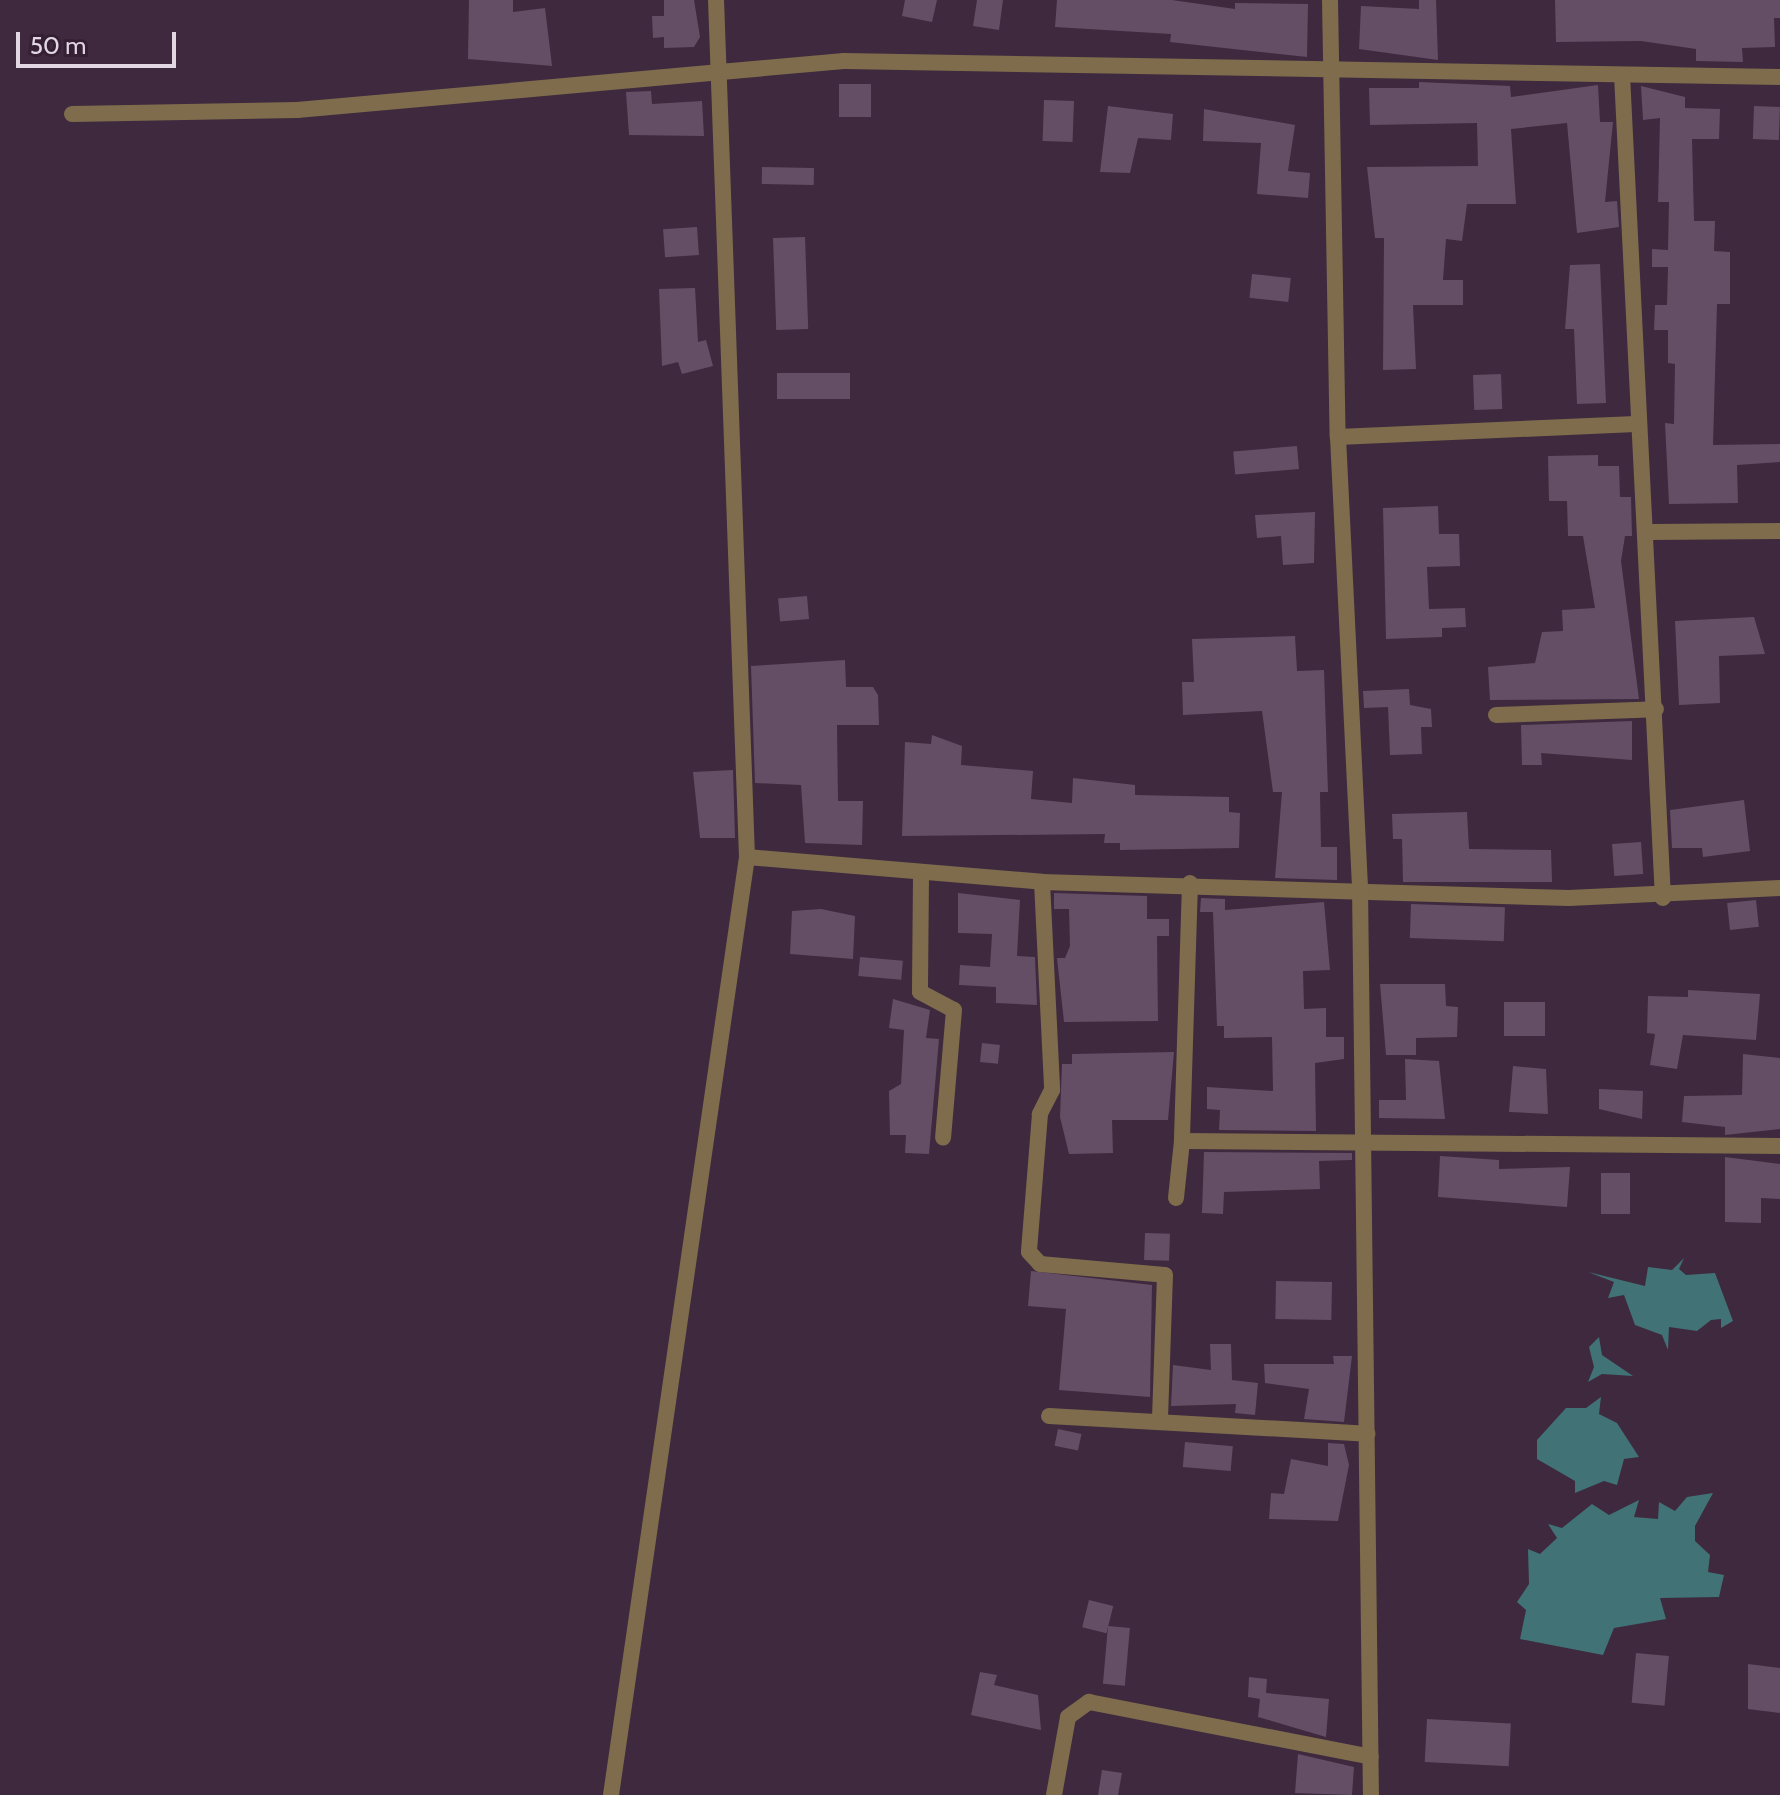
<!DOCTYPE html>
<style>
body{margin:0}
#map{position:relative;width:1780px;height:1795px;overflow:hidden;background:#3e293e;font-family:Cabin,sans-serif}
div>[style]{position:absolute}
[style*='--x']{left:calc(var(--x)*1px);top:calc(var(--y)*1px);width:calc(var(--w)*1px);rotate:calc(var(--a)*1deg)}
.water>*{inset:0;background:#407276}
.building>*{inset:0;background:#644e66;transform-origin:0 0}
.minor>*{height:16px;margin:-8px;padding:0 8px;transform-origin:8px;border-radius:8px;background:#7e6c4c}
.tertiary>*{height:16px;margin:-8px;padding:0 8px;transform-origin:8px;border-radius:8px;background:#7e6c4c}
span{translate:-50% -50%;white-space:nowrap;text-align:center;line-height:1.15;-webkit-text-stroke:6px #341f33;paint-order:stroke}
.scale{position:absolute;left:16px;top:32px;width:160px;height:36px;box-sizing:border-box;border:4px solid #e4d7e4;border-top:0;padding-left:10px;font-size:24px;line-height:28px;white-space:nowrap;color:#e4d7e4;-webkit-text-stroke:6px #341f33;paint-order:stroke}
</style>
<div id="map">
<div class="water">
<div style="clip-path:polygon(1684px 1258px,1679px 1269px,1686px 1275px,1715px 1273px,1733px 1321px,1721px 1328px,1721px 1319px,1711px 1320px,1697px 1331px,1669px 1327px,1668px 1350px,1662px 1335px,1635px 1325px,1624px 1295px,1608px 1298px,1614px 1282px,1588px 1272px,1645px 1286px,1648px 1267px,1672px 1270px)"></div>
<div style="clip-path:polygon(1599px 1337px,1602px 1355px,1633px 1376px,1602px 1374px,1588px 1382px,1594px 1367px,1589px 1347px)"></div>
<div style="clip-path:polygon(1601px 1397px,1599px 1414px,1617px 1423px,1639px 1457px,1624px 1459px,1617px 1485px,1604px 1481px,1575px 1493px,1575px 1481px,1537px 1459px,1537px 1440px,1566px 1408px,1586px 1408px)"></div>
<div style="clip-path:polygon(1713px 1493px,1695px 1526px,1695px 1541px,1710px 1555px,1708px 1572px,1724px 1575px,1719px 1597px,1660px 1598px,1666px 1619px,1614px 1628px,1603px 1655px,1520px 1639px,1526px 1610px,1517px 1602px,1529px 1584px,1528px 1549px,1540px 1554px,1557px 1538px,1548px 1524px,1562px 1528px,1592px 1504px,1609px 1515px,1639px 1500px,1634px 1517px,1658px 1519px,1659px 1502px,1675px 1511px,1687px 1497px)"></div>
</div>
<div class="building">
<div style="clip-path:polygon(469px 0,513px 0,513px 12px,545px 8px,552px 66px,468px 59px)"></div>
<div style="clip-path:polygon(664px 0,694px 0,700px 37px,694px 47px,664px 48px,664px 37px,653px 38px,652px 16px,664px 16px)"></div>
<div style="clip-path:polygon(905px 0,937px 0,932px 22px,902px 16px)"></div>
<div style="clip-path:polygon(977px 0,1003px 0,999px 30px,973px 26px)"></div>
<div style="clip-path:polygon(1057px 0,1172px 0,1235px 9px,1235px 3px,1308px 4px,1307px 57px,1170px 42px,1171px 34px,1055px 27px)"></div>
<div style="clip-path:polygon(1419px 0,1436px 0,1438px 60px,1359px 49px,1361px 6px,1419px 9px)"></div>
<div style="clip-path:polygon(1555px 0,1780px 0,1780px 18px,1774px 18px,1775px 47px,1742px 48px,1743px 62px,1696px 61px,1696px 49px,1641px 41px,1556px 42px)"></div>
<div style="clip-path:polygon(1419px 82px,1510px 86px,1511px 97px,1598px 85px,1600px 122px,1613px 122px,1605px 202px,1617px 201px,1619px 227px,1577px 233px,1567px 123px,1511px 129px,1516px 204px,1467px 204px,1462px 241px,1446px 239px,1443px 280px,1463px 280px,1463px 305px,1413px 305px,1416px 369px,1383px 370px,1384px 238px,1375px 238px,1367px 167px,1478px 166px,1477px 123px,1370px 125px,1369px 88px,1419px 88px)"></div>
<div style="left:871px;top:84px;width:33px;height:32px;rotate:90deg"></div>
<div style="clip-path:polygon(1641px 86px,1685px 97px,1685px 108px,1720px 109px,1719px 139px,1692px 139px,1694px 221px,1715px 221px,1714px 251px,1730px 252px,1730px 304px,1717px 304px,1713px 445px,1780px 444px,1780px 462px,1737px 465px,1738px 503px,1669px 504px,1665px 423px,1674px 424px,1675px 364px,1668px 363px,1668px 330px,1654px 330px,1655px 305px,1667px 305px,1668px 267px,1652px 267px,1652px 249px,1668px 250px,1669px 202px,1658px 202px,1660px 118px,1643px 120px)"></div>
<div style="clip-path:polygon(651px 91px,652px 104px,702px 101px,704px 136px,629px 135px,626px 92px)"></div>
<div style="left:1044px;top:100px;width:30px;height:41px;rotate:2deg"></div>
<div style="clip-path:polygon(1108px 106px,1173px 114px,1171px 140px,1138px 138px,1130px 173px,1100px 172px)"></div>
<div style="left:1754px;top:106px;width:26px;height:33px;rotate:2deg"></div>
<div style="clip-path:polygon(1204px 109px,1295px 125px,1288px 171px,1310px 173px,1308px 198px,1257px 194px,1261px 143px,1203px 141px)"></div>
<div style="left:762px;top:167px;width:52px;height:17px;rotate:1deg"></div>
<div style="left:697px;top:227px;width:28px;height:34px;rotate:86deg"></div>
<div style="left:805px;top:237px;width:92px;height:32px;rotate:88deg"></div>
<div style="clip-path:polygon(1600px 264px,1606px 403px,1577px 404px,1574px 329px,1565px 329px,1570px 265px)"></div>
<div style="left:1252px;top:274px;width:39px;height:24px;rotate:6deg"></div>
<div style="clip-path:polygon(695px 288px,698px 342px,706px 340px,713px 366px,682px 374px,678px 362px,662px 366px,659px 289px)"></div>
<div style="left:777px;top:373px;width:73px;height:26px"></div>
<div style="left:1501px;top:374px;width:35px;height:28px;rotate:88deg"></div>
<div style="left:1297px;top:446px;width:23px;height:64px;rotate:85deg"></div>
<div style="clip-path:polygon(1598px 455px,1598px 466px,1619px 466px,1620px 497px,1631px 497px,1632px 536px,1625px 536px,1621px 561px,1639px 699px,1490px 700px,1488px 667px,1535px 663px,1542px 632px,1563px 631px,1562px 610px,1595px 608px,1583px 536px,1568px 536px,1567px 501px,1549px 501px,1548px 456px)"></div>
<div style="clip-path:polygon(1438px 506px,1439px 534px,1459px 534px,1460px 566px,1427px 567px,1429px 609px,1465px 608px,1466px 627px,1442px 628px,1442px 637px,1386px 639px,1383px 508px)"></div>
<div style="clip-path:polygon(1315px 512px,1314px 563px,1283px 565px,1281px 536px,1257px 538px,1255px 515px)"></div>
<div style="left:807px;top:596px;width:23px;height:29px;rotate:85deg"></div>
<div style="clip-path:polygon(1754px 617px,1765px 654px,1719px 656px,1720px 703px,1679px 705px,1675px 621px)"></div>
<div style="clip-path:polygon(1295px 636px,1297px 671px,1324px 670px,1328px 792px,1320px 792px,1321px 847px,1337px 847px,1337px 880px,1275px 878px,1282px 792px,1273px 792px,1262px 711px,1183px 715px,1182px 682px,1194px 682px,1192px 639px)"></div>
<div style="clip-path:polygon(845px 660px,846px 687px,873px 687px,878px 695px,879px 725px,837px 725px,838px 801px,863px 801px,862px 845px,805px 843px,801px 785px,755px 783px,751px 666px)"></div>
<div style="clip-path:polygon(1409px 689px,1410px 705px,1431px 709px,1432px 727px,1421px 727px,1422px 754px,1390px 755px,1388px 707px,1364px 708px,1363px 691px)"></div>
<div style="clip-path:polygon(1632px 721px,1632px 760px,1541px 753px,1542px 765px,1522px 765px,1521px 725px)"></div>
<div style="clip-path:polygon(932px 735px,962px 746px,961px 765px,1033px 771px,1031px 799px,1072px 803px,1073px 778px,1135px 785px,1135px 795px,1229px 797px,1229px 812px,1240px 813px,1239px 848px,1120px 850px,1120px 843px,1104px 843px,1105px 834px,902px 836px,905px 742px,931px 744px)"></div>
<div style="clip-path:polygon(733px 770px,735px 838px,700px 838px,693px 772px)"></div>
<div style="clip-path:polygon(1744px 800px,1750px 851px,1703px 857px,1702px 848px,1672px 848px,1670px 810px)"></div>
<div style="clip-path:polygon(1467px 812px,1469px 849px,1551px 850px,1552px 882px,1403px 882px,1402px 839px,1393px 839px,1392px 814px)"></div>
<div style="left:1641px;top:842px;width:32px;height:29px;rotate:86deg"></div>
<div style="clip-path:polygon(958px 893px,1020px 900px,1017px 956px,1035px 957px,1037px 1005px,996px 1003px,996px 987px,959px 985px,960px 965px,990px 967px,992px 934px,958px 933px)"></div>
<div style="clip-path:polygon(1054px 893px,1147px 896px,1147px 919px,1169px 919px,1169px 936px,1157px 936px,1158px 1021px,1064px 1022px,1057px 958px,1065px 958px,1070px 946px,1069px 909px,1054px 909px)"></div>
<div style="clip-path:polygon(1201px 898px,1225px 899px,1225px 910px,1324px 902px,1330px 970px,1303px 971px,1304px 1009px,1326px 1008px,1326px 1037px,1344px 1037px,1344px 1059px,1315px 1063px,1316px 1131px,1219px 1130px,1220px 1110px,1207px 1109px,1207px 1087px,1273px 1091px,1272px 1037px,1224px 1038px,1224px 1026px,1217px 1026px,1213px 912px,1200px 912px)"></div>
<div style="left:1756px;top:900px;width:27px;height:29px;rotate:84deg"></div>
<div style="left:1411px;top:904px;width:94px;height:34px;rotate:2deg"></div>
<div style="clip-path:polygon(821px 909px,855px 916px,853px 959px,790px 954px,792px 911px)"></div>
<div style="left:860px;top:957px;width:43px;height:19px;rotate:5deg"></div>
<div style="clip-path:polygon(1380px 984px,1445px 984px,1446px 1006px,1458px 1007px,1457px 1037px,1416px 1038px,1416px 1055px,1386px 1055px)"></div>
<div style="clip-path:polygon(1688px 990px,1760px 994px,1756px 1040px,1683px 1035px,1677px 1069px,1650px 1065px,1655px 1034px,1647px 1033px,1648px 996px,1688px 997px)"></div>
<div style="clip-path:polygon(893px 999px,930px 1010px,926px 1038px,939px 1039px,929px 1154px,905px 1153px,906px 1135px,890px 1135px,889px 1091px,901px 1084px,904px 1030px,889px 1028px)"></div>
<div style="left:1504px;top:1002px;width:41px;height:34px"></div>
<div style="left:982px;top:1043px;width:18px;height:19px;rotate:6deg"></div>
<div style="clip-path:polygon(1174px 1052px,1168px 1120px,1112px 1120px,1113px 1153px,1069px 1154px,1060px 1117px,1062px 1064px,1072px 1064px,1072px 1054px)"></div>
<div style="clip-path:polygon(1743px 1054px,1780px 1058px,1780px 1129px,1725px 1135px,1725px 1127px,1682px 1122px,1684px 1096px,1742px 1095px)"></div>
<div style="clip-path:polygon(1405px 1059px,1439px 1061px,1445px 1119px,1379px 1118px,1379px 1100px,1406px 1100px)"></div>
<div style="clip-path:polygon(1513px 1066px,1546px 1069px,1548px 1114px,1509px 1112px)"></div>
<div style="clip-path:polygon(1599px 1089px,1643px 1091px,1642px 1119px,1599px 1109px)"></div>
<div style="clip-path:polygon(1204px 1152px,1352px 1153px,1352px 1160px,1319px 1161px,1320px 1189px,1224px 1192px,1223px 1214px,1202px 1213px)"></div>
<div style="clip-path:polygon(1440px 1156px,1499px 1160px,1499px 1169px,1570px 1167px,1567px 1207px,1438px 1197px)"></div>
<div style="clip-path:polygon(1725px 1157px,1780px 1164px,1780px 1199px,1761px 1198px,1761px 1223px,1725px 1222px)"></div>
<div style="left:1601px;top:1173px;width:29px;height:41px"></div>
<div style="left:1145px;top:1233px;width:25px;height:27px;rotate:2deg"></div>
<div style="clip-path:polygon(1031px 1271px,1152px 1285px,1150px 1397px,1059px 1390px,1066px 1309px,1028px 1306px)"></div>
<div style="left:1276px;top:1281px;width:56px;height:38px;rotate:1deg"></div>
<div style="clip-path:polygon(1210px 1344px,1231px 1344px,1232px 1380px,1258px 1383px,1255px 1415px,1235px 1413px,1236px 1404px,1171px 1406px,1173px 1365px,1211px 1370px)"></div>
<div style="clip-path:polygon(1333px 1356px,1352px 1356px,1344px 1422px,1304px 1419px,1309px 1389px,1265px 1383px,1264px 1364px,1334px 1364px)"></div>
<div style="left:1058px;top:1429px;width:24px;height:17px;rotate:12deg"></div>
<div style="left:1185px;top:1442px;width:48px;height:25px;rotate:5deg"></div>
<div style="clip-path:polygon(1328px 1443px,1344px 1444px,1349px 1465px,1338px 1521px,1269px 1519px,1271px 1493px,1284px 1494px,1291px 1459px,1328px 1466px)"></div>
<div style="left:1089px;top:1600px;width:25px;height:28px;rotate:14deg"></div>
<div style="left:1108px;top:1626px;width:22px;height:58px;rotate:5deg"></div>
<div style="left:1636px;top:1653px;width:33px;height:50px;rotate:5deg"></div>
<div style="clip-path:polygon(1748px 1664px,1780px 1668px,1780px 1713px,1748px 1709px)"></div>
<div style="clip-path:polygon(980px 1672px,997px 1675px,994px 1685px,1038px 1695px,1041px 1730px,971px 1715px)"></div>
<div style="clip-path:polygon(1249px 1677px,1267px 1679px,1266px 1693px,1329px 1699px,1326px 1737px,1258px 1717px,1260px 1699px,1248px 1697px)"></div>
<div style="left:1427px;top:1719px;width:84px;height:43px;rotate:3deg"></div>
<div style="clip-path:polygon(1298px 1754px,1354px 1767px,1352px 1795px,1295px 1793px)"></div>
<div style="clip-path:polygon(1102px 1770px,1122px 1773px,1118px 1795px,1098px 1795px)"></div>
</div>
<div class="minor">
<div style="--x:1622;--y:75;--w:824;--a:87.15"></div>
<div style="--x:1338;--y:437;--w:298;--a:-2.5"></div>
<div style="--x:1650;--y:532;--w:130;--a:-0.4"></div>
<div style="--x:1496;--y:715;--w:160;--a:-2.1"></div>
<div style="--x:747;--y:857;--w:296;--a:4.8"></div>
<div style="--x:1042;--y:882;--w:527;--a:1.74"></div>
<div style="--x:1569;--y:898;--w:211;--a:-2.7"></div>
<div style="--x:921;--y:875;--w:117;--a:90.5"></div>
<div style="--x:920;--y:992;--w:38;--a:28"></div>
<div style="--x:954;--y:1010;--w:128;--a:94.9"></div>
<div style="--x:1042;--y:882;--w:208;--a:87.2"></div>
<div style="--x:1052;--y:1090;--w:27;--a:117"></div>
<div style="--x:1040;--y:1114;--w:138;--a:94.6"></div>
<div style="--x:1029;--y:1252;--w:16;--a:47"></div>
<div style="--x:1040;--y:1264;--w:125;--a:5"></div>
<div style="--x:1165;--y:1275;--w:142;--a:92"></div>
<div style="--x:1190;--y:883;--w:258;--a:91.8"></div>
<div style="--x:1182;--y:1141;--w:598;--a:0.48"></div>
<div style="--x:1176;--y:1198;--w:57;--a:-84"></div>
<div style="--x:1049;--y:1416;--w:319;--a:3.2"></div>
<div style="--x:611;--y:1795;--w:948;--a:-81.75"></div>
<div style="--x:747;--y:857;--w:858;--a:-92.07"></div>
<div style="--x:1054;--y:1795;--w:79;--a:-79.8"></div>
<div style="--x:1068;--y:1717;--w:26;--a:-36"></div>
<div style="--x:1089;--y:1702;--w:287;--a:11"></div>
</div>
<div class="tertiary">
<div style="--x:1330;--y:0;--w:437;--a:89"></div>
<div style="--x:1338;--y:437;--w:451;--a:87.2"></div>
<div style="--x:1360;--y:887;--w:908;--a:89.31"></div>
<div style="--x:72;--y:114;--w:225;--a:-1"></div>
<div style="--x:297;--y:110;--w:549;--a:-5.12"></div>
<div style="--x:844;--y:61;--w:936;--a:0.98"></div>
</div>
<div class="scale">50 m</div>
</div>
